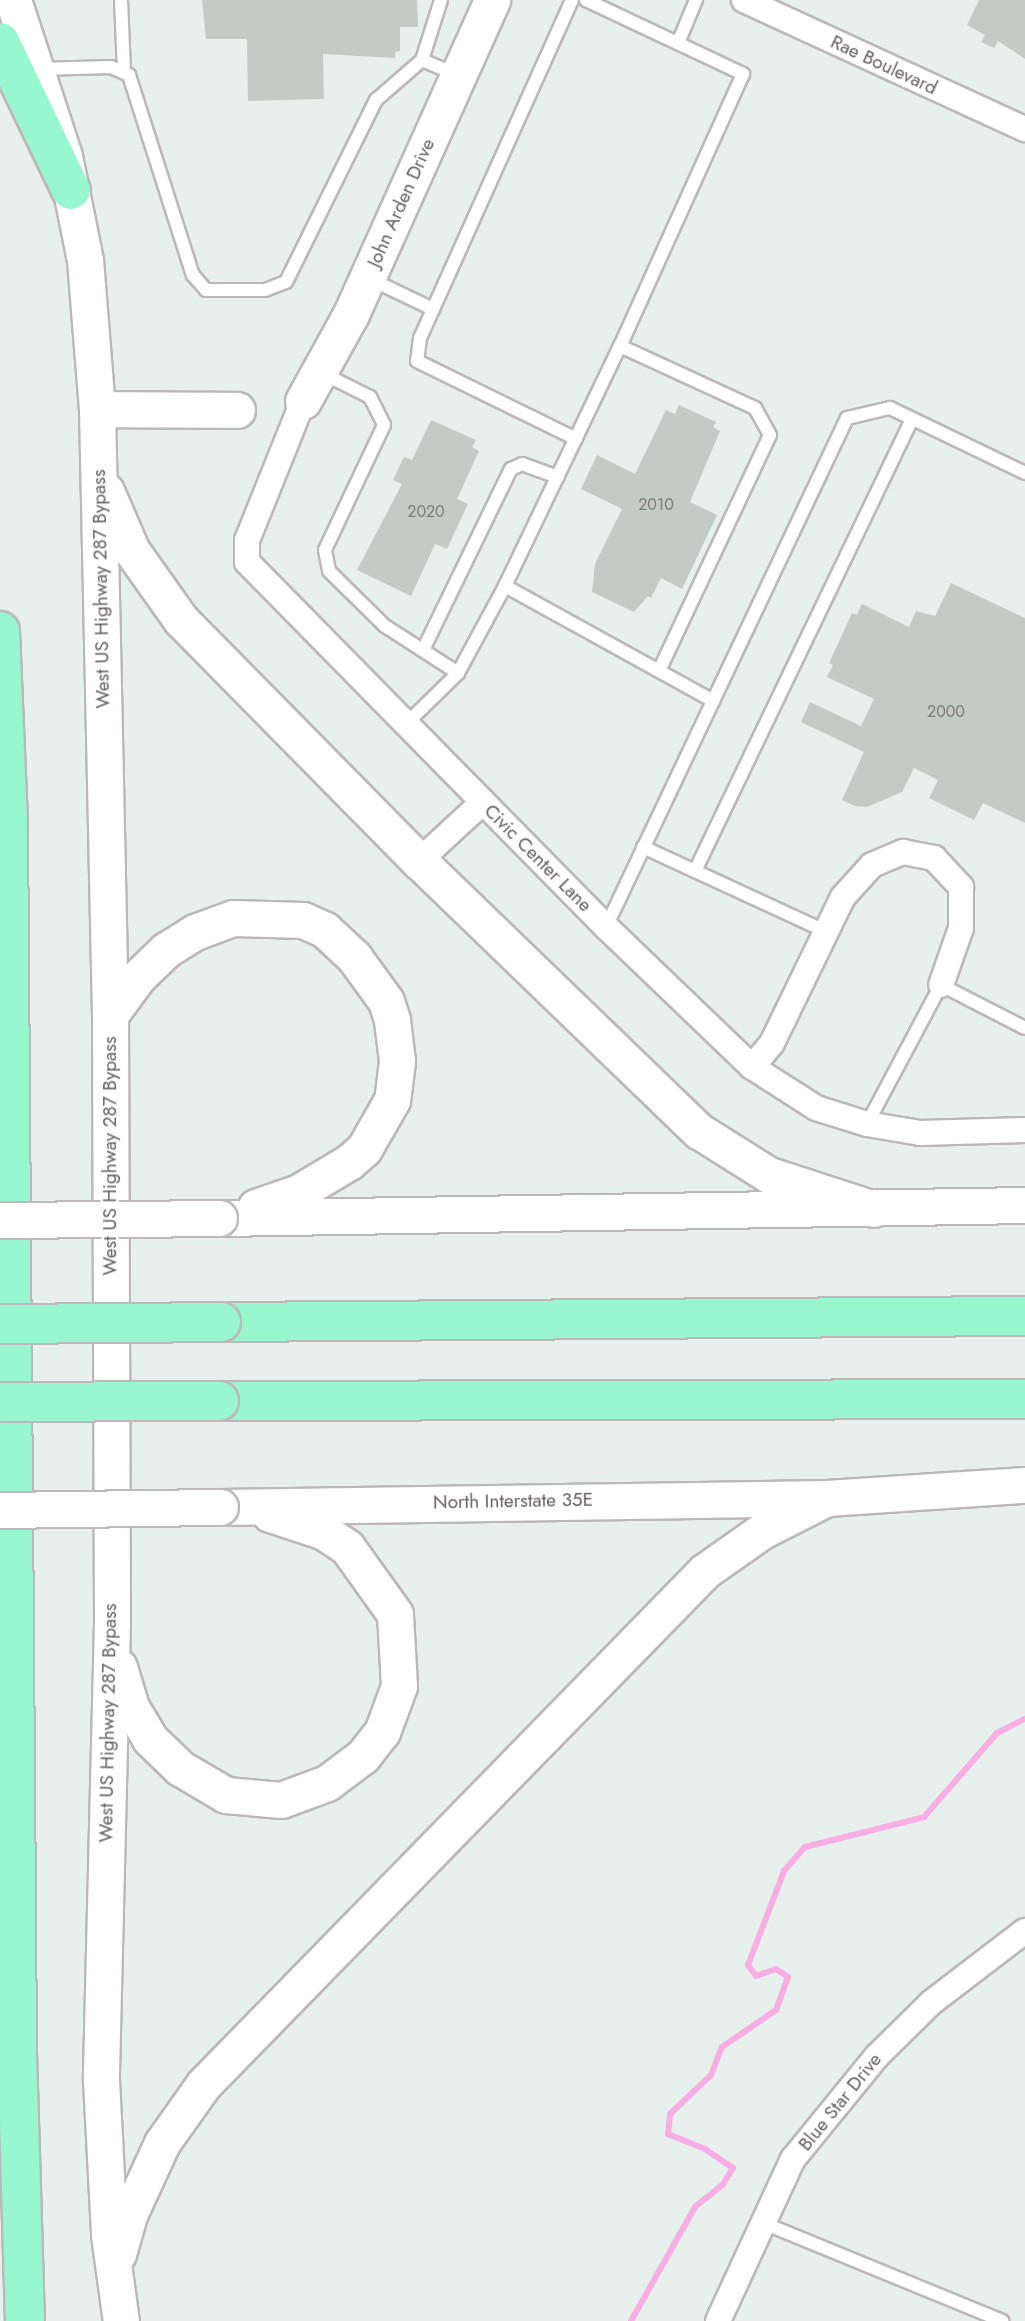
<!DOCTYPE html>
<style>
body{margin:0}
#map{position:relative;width:1025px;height:2321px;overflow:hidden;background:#e7f0ed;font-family:Jost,sans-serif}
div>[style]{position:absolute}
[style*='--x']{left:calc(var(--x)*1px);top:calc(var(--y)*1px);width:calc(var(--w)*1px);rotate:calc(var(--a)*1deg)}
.stream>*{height:6px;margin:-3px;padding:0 3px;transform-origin:3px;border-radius:3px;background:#f9aee3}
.building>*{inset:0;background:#c4cbc7}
.roads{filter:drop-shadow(2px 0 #bdb7ba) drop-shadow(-2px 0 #bdb7ba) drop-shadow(0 2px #bdb7ba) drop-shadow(0 -2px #bdb7ba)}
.lane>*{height:12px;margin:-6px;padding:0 6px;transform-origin:6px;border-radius:6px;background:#fff}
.street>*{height:24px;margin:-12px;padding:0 12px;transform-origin:12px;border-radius:12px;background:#fff}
.secondary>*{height:35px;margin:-17.5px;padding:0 17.5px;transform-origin:17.5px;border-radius:17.5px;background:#fff}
.highway>*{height:38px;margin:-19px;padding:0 19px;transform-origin:19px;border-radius:19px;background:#98f6d1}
.bridges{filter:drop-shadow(2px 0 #c0b8bc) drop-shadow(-2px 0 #c0b8bc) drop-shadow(0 2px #c0b8bc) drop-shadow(0 -2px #c0b8bc)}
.secondary-bridge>*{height:35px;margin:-17.5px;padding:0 17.5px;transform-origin:17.5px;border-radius:17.5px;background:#fff}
.highway-bridge>*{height:38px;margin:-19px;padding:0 19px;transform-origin:19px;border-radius:19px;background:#98f6d1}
span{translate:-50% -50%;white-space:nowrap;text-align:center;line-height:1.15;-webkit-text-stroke:5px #fff;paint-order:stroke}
.number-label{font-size:16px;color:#7e7a7c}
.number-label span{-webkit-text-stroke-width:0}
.street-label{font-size:19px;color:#665f63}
</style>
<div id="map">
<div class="stream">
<div style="--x:631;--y:2321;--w:131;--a:-60.7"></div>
<div style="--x:695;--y:2207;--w:36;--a:-39"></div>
<div style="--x:723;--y:2184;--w:19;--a:-58"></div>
<div style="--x:733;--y:2168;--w:34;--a:-146"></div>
<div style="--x:705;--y:2149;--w:40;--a:-158"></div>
<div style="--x:668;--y:2134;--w:20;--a:-84"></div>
<div style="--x:670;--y:2114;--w:57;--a:-43.6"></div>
<div style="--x:711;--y:2075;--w:30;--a:-69"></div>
<div style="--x:722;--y:2047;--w:65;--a:-34.4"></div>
<div style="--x:776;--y:2010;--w:35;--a:-70"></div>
<div style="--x:788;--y:1977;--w:14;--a:-146"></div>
<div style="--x:776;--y:1969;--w:21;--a:161"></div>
<div style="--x:756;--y:1976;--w:14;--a:-126"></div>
<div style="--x:748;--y:1965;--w:101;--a:-69"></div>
<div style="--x:784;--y:1871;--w:32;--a:-49"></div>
<div style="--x:805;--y:1847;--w:123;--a:-14.1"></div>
<div style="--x:924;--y:1817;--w:111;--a:-49"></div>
<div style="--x:997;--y:1733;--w:31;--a:-27"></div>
</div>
<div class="building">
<div style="clip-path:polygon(202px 0,417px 0,418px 27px,400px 27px,400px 51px,395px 52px,395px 58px,323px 54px,324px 99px,248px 101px,247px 39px,206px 39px)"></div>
<div style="clip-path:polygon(979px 0,1025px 0,1025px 59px,998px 41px,994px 48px,981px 42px,985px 35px,967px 25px)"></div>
<div style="clip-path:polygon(679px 405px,716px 422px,713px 427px,720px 431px,690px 502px,717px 515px,682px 589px,661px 578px,651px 598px,648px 596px,634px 612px,592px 592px,595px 564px,622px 509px,581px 489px,597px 455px,635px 474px,666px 410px,675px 414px)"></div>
<div style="clip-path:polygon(431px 420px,476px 440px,472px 447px,479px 451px,457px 499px,468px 504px,447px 549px,435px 544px,411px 596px,357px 570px,402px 484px,393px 480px,404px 457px,412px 460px)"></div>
<div style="clip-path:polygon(951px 583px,1025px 618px,1025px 823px,983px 803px,974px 820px,929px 798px,938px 780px,914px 768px,902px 792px,867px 807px,855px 806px,842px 800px,864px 752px,801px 722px,810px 702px,861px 726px,874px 699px,827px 677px,833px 665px,829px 663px,852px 613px,857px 615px,862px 604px,909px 627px,916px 611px,935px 616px)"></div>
</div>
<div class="roads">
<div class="lane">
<div style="--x:121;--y:0;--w:71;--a:87.6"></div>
<div style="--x:572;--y:0;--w:371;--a:114.2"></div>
<div style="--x:420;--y:338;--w:23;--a:97"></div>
<div style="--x:417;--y:361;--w:177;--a:26.1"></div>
<div style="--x:586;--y:0;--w:174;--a:25.2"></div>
<div style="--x:743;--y:74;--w:299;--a:114.3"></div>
<div style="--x:678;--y:43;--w:47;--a:-67.3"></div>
<div style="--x:422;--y:60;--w:63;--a:-72.4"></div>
<div style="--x:39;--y:69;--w:72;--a:-1.6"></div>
<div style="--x:111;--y:67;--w:20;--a:24"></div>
<div style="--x:129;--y:75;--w:210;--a:72.3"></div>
<div style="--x:193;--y:275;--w:20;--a:49"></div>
<div style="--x:206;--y:290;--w:59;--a:0"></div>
<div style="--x:265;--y:290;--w:22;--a:-21"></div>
<div style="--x:286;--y:282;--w:203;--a:-63.7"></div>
<div style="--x:376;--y:100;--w:61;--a:-41"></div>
<div style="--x:422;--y:60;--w:39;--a:23"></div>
<div style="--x:370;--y:279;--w:70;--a:25.5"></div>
<div style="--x:322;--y:373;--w:54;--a:26.6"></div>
<div style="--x:370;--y:397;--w:31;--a:63"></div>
<div style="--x:384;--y:425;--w:138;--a:115.3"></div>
<div style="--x:325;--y:550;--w:21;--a:79"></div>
<div style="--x:329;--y:571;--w:78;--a:44.5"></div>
<div style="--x:385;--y:626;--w:87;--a:32.8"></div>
<div style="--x:458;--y:673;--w:99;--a:-61.6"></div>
<div style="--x:505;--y:586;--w:238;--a:28.9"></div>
<div style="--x:505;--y:586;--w:266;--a:-64.4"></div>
<div style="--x:620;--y:346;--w:149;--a:24.7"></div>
<div style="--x:755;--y:408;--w:31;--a:61"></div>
<div style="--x:770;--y:435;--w:261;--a:115.2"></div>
<div style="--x:423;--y:650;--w:201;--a:-64.1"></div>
<div style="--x:511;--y:469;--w:12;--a:-24"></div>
<div style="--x:522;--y:464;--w:38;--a:20"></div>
<div style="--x:406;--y:724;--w:73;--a:-44.4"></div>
<div style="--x:643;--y:847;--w:200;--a:24.8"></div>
<div style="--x:695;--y:871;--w:501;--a:-64.35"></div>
<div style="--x:606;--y:927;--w:563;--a:-64.66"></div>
<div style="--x:847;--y:418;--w:44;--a:-13.1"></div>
<div style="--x:890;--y:408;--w:150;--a:25.7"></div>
<div style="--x:867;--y:1124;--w:157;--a:-62"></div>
<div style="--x:941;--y:985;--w:94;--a:27.1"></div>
<div style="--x:761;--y:2222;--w:261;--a:22.3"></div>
</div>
<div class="street">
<div style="--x:744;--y:0;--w:309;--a:24.7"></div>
<div style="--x:303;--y:401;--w:150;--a:111.9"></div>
<div style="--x:247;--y:540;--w:22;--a:90"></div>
<div style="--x:247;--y:562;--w:512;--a:45.47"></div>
<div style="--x:606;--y:927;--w:202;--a:43.8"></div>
<div style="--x:752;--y:1067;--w:76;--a:32.6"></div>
<div style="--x:816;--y:1108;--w:53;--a:17.4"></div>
<div style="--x:867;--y:1124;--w:54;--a:9.6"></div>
<div style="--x:920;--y:1133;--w:105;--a:-1.6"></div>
<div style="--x:419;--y:861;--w:87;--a:-42.7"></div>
<div style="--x:752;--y:1067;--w:31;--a:-50"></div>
<div style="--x:772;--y:1043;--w:162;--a:-64.1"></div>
<div style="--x:843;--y:897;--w:43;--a:-47.8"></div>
<div style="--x:872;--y:865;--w:34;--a:-23"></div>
<div style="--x:903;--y:852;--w:32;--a:11"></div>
<div style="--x:934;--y:858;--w:40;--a:47"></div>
<div style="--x:961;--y:887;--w:41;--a:90"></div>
<div style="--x:961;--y:928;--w:60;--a:109.3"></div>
<div style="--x:718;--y:2321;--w:179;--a:-65.2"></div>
<div style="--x:793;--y:2159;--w:133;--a:-50.8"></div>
<div style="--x:877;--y:2056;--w:77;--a:-44.5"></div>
<div style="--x:932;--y:2002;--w:117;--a:-37.4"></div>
</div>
<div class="secondary">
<div style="--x:13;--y:0;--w:164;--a:71.9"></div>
<div style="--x:64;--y:156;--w:106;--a:78.6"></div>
<div style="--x:85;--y:260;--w:149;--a:85.4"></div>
<div style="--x:97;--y:409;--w:606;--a:88.77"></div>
<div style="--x:110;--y:1015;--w:607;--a:89.81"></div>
<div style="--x:112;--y:1622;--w:458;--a:91.4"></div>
<div style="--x:101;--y:2080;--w:155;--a:87"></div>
<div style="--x:109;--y:2235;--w:87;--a:82.1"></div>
<div style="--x:303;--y:401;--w:99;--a:-61.1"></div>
<div style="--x:351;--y:314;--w:344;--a:-65.8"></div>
<div style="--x:97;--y:409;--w:140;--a:0.4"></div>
<div style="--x:106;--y:491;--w:65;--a:66.6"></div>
<div style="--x:132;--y:551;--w:85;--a:54.6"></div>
<div style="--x:181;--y:620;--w:339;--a:45.4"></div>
<div style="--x:419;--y:861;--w:389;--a:44"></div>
<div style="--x:699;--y:1131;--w:83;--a:32.2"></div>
<div style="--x:769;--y:1175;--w:110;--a:17.9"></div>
<div style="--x:110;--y:1015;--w:47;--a:-53.6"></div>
<div style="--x:138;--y:977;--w:39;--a:-44"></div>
<div style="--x:166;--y:950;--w:34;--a:-32"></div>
<div style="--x:195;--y:932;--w:40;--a:-20.2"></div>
<div style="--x:233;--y:918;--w:70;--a:1.6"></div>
<div style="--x:303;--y:920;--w:24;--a:24"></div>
<div style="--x:325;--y:930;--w:40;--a:43"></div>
<div style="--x:354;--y:957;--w:54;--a:54"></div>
<div style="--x:386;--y:1001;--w:20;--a:72"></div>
<div style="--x:392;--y:1020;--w:41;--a:83"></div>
<div style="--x:397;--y:1061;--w:39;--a:97"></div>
<div style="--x:392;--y:1100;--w:56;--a:119.7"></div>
<div style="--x:364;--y:1149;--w:20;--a:139"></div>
<div style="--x:349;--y:1162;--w:58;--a:149"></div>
<div style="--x:299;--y:1192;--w:46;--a:160.8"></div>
<div style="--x:219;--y:1218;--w:806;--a:-0.92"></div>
<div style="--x:220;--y:1507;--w:607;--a:-0.85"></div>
<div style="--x:827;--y:1498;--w:198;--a:-3.8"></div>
<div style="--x:119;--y:1667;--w:42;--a:73.3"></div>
<div style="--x:131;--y:1707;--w:37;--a:59"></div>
<div style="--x:150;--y:1739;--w:42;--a:44"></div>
<div style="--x:180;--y:1768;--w:53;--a:30.4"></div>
<div style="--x:226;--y:1795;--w:55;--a:5.2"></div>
<div style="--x:281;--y:1800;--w:49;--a:-20.3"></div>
<div style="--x:327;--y:1783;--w:45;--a:-36.9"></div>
<div style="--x:363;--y:1756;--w:31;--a:-52"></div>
<div style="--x:382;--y:1732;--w:49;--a:-69.7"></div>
<div style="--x:399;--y:1686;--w:72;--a:-93.2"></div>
<div style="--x:395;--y:1614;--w:82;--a:-125.6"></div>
<div style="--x:347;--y:1547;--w:30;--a:-147"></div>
<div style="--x:322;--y:1531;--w:55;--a:-161.9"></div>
<div style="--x:118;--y:2254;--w:41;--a:-74.2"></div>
<div style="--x:129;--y:2215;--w:79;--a:-65.4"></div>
<div style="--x:162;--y:2143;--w:71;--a:-54.7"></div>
<div style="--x:203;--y:2085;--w:718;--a:-45.68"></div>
<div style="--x:705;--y:1571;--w:70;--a:-35.1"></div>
<div style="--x:762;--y:1531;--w:73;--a:-26.9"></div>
</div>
<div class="highway">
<div style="--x:0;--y:42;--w:164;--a:64.4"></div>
<div style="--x:0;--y:631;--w:189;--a:87.6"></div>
<div style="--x:8;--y:820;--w:1233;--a:89.58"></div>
<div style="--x:17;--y:2053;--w:268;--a:88.3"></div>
<div style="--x:221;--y:1322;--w:804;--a:-0.43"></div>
<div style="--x:219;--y:1401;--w:806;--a:-0.14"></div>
</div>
</div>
<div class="bridges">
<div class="secondary-bridge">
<div style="--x:0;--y:1220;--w:219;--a:-0.5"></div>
<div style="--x:0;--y:1510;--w:220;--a:-0.8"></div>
</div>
<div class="highway-bridge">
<div style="--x:0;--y:1324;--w:221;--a:-0.5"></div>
<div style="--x:0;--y:1402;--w:219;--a:-0.3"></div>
</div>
</div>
<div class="number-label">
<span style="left:656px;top:505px">2010</span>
<span style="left:426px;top:512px">2020</span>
<span style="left:946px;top:712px">2000</span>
</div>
<div class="street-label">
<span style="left:884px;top:65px;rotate:25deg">Rae Boulevard</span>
<span style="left:401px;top:203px;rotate:-66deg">John Arden Drive</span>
<span style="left:101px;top:589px;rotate:-91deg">West US Highway 287 Bypass</span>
<span style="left:538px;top:858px;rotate:45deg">Civic Center Lane</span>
<span style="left:110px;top:1156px;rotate:-90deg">West US Highway 287 Bypass</span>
<span style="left:513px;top:1501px;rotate:-1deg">North Interstate 35E</span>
<span style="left:108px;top:1723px;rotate:-89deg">West US Highway 287 Bypass</span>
<span style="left:840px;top:2102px;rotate:-51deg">Blue Star Drive</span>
</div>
</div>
